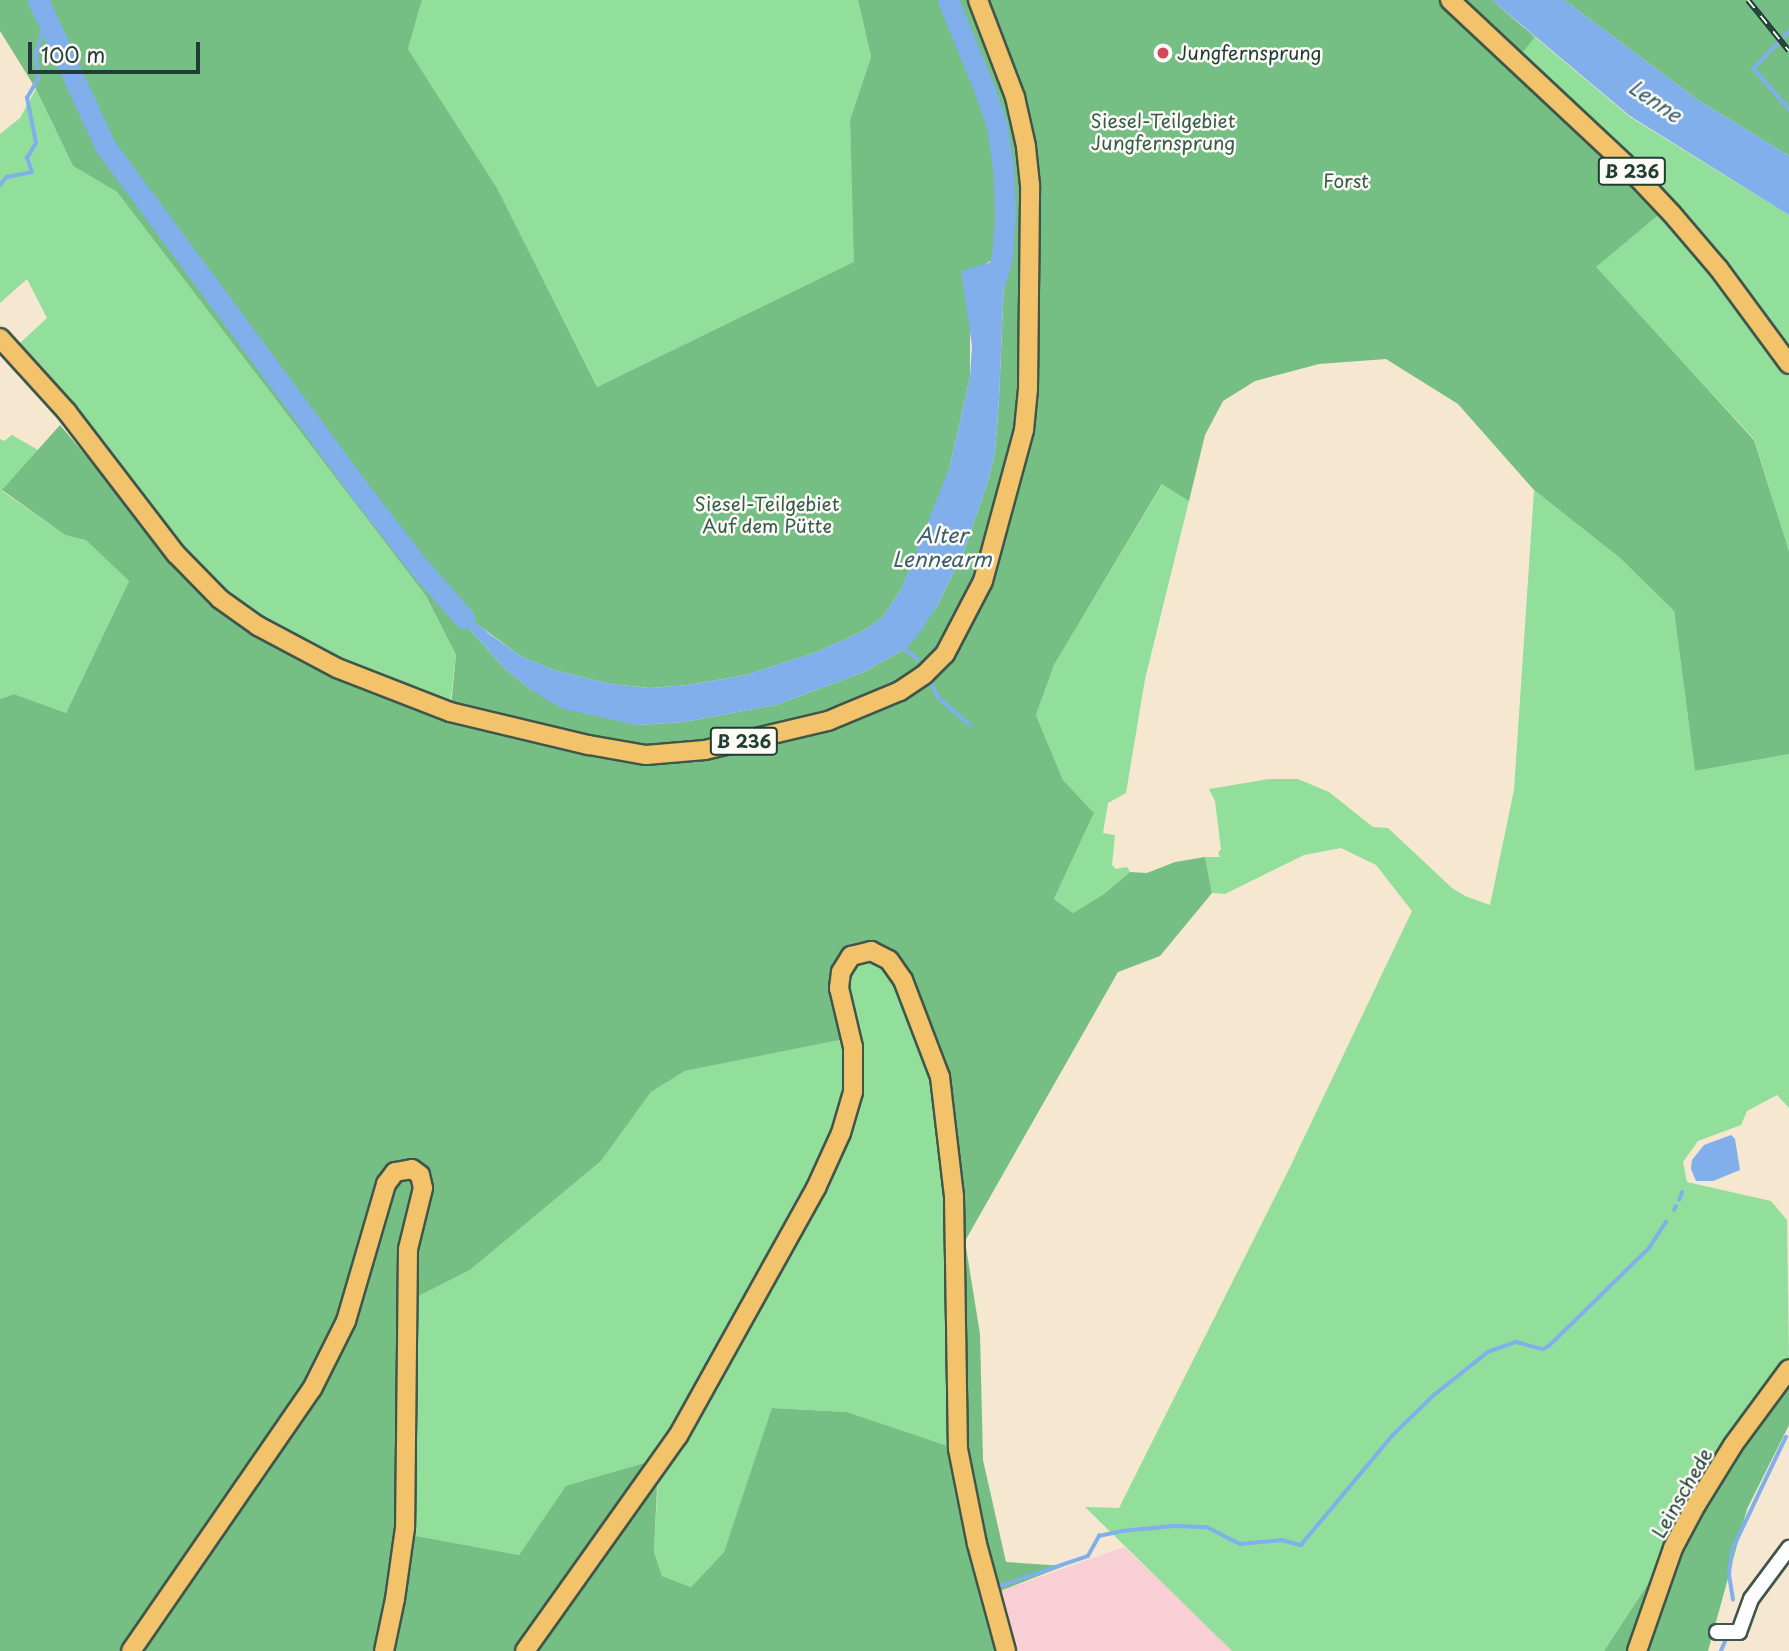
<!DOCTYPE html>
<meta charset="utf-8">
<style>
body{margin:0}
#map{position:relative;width:1789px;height:1651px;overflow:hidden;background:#f5e7d0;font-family:"Playpen Sans",sans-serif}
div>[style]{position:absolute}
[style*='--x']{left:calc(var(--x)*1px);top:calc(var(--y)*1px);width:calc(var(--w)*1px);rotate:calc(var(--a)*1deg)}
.built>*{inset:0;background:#f7cfd5}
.green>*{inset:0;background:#92df9c}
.forest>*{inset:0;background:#75be84}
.water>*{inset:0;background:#80afeb}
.stream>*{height:3.5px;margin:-1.75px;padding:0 1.75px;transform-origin:1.75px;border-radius:1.75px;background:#80afeb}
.river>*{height:21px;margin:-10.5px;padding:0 10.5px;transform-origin:10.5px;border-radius:10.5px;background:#80afeb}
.roads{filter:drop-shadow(2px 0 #3f564b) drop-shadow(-2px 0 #3f564b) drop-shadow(0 2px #3f564b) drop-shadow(0 -2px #3f564b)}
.minor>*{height:14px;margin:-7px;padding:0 7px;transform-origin:7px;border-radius:7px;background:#fff}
.major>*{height:18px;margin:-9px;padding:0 9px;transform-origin:9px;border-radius:9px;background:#f2c36a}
.rail>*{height:6px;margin-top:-3px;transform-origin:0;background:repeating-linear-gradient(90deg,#fdfcf7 0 10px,#1f3d34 0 20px);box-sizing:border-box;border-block:2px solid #1f3d34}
.dots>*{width:19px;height:19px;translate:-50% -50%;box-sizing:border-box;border:4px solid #fdfcf7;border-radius:50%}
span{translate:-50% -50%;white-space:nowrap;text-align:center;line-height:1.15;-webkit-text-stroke:5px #fdfcf7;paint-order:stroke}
.shield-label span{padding:2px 5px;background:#fdfcf7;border:2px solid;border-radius:5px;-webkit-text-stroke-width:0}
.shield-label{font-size:18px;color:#1f3d34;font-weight:700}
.poi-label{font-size:19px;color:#1f3d34}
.left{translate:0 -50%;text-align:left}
.park-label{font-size:19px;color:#365d49}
.street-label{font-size:19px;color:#1f3d34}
.water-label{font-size:21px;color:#3c5f6b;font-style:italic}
.scale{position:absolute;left:28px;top:42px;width:172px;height:32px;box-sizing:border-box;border:4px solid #1f3d34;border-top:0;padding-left:9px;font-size:21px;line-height:24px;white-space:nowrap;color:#1f3d34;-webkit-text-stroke:5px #fdfcf7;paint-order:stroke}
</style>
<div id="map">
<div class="built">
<div style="clip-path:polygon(1124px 1547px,1174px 1594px,1232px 1651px,1015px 1651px,995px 1593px)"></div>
</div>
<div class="green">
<div style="clip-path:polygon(422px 0,858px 0,871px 57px,850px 120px,855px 262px,597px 387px,497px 188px,408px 49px)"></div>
<div style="clip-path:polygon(1535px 37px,1630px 117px,1789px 215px,1789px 354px,1667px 199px,1595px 123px,1519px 54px)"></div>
<div style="clip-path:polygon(36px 89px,73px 166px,117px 192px,426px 596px,456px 655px,450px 706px,303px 644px,223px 595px,180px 551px,73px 409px,19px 344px,47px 318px,27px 279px,0 303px,0 134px,20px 118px)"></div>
<div style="clip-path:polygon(1662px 212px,1712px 272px,1789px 376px,1789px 551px,1754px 439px,1595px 267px)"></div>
<div style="clip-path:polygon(12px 435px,38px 450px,2px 491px,65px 535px,86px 539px,129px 581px,66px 713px,14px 694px,0 699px,0 439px,4px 441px)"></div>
<div style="clip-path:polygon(1163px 483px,1189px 501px,1145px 679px,1126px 793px,1108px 803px,1103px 833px,1115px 835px,1112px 865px,1116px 869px,1127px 867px,1130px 872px,1104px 894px,1073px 913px,1054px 899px,1094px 813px,1063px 780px,1036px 715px,1054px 665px)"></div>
<div style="clip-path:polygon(1534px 490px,1620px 558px,1674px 611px,1695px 771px,1789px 754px,1789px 1108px,1777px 1095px,1747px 1111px,1741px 1125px,1698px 1141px,1683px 1162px,1687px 1182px,1771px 1201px,1787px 1220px,1789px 1358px,1756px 1400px,1665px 1550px,1655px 1573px,1604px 1651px,1232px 1651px,1085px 1507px,1119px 1508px,1291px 1165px,1412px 911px,1376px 865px,1341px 848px,1304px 855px,1225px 894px,1212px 893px,1205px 857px,1220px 857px,1218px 853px,1221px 849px,1215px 801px,1209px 789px,1269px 779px,1298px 779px,1329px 792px,1373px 827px,1388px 828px,1452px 888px,1465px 896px,1490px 905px,1514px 790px)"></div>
<div style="clip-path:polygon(866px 961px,878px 963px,886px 968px,910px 1009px,934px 1081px,945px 1208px,951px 1448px,847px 1412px,773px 1408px,724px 1552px,691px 1587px,662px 1576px,654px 1552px,658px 1479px,731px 1360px,824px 1192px,852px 1131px,860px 1099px,862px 1066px,856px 1023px,847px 986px,852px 969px)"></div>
<div style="clip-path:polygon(845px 1039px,849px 1070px,835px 1135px,716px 1364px,644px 1463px,566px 1487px,519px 1555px,411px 1535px,413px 1299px,470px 1270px,601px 1161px,651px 1092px,685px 1071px)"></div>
</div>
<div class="forest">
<div style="clip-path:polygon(evenodd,0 0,422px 0,408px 49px,497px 188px,597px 387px,854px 262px,850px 120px,871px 57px,858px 0,1492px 0,1535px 37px,1509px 69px,1662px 212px,1596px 267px,1754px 440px,1789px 551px,1789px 754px,1695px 771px,1674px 611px,1620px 558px,1534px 490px,1458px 404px,1386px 359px,1319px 364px,1255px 381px,1223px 401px,1205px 435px,1189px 501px,1162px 484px,1054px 665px,1036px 715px,1063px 780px,1094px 813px,1054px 899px,1073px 913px,1104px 894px,1130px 872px,1147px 873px,1175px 862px,1205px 857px,1212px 893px,1160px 956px,1118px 972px,965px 1241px,980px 1334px,983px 1460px,1006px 1562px,1064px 1566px,995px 1593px,966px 1450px,965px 1241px,946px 1073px,921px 1003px,908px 976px,890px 954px,845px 954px,845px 1039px,685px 1071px,651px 1092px,601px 1161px,470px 1270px,413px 1299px,411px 1535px,519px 1555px,566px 1486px,644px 1463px,658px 1466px,654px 1552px,662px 1576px,691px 1587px,724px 1552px,772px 1408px,847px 1412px,956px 1449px,998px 1651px,0 1651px,0 699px,14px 694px,66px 713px,129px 581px,86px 540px,65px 535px,2px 490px,60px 425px,142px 523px,214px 602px,450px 715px,456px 655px,426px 596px,117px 192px,73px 166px,36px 89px,0 31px,0 0,999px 256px,1005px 257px,999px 399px,995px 453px,989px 478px,964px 551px,937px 606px,905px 649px,864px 672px,776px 705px,683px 722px,637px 725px,531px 690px,504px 668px,444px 600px,522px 657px,554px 670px,610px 684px,651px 688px,688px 685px,746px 675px,817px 652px,863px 631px,882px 618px,901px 590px,935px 511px,950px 466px,970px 377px,970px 315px,982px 266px,999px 256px)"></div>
<div style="clip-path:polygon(1564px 0,1789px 0,1789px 156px,1698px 100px)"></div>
<div style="clip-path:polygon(1789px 1381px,1789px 1425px,1747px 1509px,1708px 1651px,1604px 1651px,1655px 1573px,1678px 1544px,1719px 1469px)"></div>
</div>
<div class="water">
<div style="clip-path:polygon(1492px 0,1564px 0,1698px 100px,1789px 156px,1789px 215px,1630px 116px)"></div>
<div style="clip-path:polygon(999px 256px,1005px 256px,999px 399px,995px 453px,989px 478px,964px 551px,937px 606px,918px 635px,905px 649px,864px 672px,776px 705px,683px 722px,637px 725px,563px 709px,531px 690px,504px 668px,444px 600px,449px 598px,488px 633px,522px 657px,554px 670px,610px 684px,651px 688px,688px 685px,746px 675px,817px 652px,863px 631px,882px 618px,901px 590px,950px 466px,970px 377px,972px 346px,961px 271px,992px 262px)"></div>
<div style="clip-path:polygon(1731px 1135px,1735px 1139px,1740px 1170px,1713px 1181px,1696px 1181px,1691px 1169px,1692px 1160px,1704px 1145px)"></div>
</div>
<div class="stream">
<div style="--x:1789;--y:32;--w:51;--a:133.4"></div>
<div style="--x:1754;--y:69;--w:53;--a:48.8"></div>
<div style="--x:0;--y:185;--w:11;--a:-49"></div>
<div style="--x:7;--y:177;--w:25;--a:-11"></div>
<div style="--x:32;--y:172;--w:15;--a:-110"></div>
<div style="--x:27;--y:158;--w:17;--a:-59"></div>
<div style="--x:36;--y:143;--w:46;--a:-101.3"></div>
<div style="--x:27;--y:98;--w:22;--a:-60"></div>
<div style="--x:38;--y:79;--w:25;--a:-95"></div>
<div style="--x:36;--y:54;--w:22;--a:-74"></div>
<div style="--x:42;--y:33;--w:4;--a:-56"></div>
<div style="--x:44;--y:30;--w:8;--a:0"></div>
<div style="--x:905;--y:649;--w:16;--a:38"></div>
<div style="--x:931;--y:681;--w:17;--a:66"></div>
<div style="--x:938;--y:697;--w:43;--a:41.2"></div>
<div style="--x:1679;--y:1200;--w:8;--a:-67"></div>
<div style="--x:1674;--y:1210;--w:4;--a:-63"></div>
<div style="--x:997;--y:1587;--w:96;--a:-18.8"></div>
<div style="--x:1088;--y:1556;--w:23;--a:-61"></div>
<div style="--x:1099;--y:1536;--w:24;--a:-12"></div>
<div style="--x:1122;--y:1531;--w:52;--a:-5.5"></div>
<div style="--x:1174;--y:1526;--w:33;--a:2"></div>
<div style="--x:1207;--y:1527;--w:37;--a:27"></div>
<div style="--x:1240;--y:1544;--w:42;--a:-5.4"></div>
<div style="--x:1282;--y:1540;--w:20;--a:15"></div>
<div style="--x:1301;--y:1545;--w:142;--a:-50.1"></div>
<div style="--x:1392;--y:1436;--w:59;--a:-44.3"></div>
<div style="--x:1434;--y:1395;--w:69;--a:-38.5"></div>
<div style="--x:1488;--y:1352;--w:30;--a:-20"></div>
<div style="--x:1516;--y:1342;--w:28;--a:15"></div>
<div style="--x:1543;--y:1349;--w:7;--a:-27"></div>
<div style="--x:1549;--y:1346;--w:140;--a:-44.4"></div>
<div style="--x:1649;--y:1248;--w:31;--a:-57"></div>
<div style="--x:1733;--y:1600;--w:26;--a:-99"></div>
<div style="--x:1729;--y:1574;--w:24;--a:-83"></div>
<div style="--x:1732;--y:1550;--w:125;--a:-64.5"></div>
<div style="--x:1721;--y:1651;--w:13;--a:-67"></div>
</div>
<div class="river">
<div style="--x:38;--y:0;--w:161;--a:65.3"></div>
<div style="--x:105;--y:146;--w:435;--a:53.5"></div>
<div style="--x:364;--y:496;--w:90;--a:52.2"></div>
<div style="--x:419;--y:567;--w:68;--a:48.6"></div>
<div style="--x:948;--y:0;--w:95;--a:67.8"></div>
<div style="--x:984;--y:88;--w:40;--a:71.1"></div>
<div style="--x:997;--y:126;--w:40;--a:81.5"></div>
<div style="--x:1003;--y:166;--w:49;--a:87.7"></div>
<div style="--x:1005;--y:215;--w:41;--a:94.2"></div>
<div style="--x:1002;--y:256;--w:28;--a:105"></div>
</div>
<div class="roads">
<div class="minor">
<div style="--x:1717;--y:1632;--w:22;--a:0"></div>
<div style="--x:1739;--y:1632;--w:35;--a:-70"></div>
<div style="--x:1751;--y:1599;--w:64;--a:-53.3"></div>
</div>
<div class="major">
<div style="--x:1450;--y:0;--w:237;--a:43.1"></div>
<div style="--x:1623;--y:162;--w:71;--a:46.7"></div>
<div style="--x:1672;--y:214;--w:72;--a:49.5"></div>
<div style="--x:1719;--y:269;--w:118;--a:53.6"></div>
<div style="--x:0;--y:338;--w:100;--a:47.8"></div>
<div style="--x:67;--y:412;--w:179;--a:52.5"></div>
<div style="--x:176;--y:554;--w:63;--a:45.6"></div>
<div style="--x:220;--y:599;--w:47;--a:35.4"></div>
<div style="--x:258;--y:626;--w:89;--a:28"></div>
<div style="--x:337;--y:668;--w:121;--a:21.3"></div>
<div style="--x:450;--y:712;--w:143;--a:13.4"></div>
<div style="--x:589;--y:745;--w:58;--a:10"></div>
<div style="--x:646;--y:755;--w:59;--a:-4.8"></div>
<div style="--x:705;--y:750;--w:126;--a:-13.3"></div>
<div style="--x:828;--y:721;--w:78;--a:-22.6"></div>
<div style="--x:900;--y:691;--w:30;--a:-34"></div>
<div style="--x:925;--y:674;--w:28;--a:-45"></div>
<div style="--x:945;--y:654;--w:82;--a:-62.5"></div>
<div style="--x:983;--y:581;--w:156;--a:-74.8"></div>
<div style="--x:1024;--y:430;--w:41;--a:-84.4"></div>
<div style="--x:1028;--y:389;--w:204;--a:-89.4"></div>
<div style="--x:1030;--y:185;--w:39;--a:-96"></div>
<div style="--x:1026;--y:146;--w:50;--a:-102.7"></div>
<div style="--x:1015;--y:97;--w:104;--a:-110.9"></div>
<div style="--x:131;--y:1651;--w:318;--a:-55.4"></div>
<div style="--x:312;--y:1389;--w:76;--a:-63.4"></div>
<div style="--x:346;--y:1321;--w:143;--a:-73.7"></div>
<div style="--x:386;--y:1184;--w:15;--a:-53"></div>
<div style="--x:395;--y:1172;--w:17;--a:-10"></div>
<div style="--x:412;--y:1169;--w:10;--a:37"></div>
<div style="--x:420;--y:1175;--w:13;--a:77"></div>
<div style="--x:423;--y:1188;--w:63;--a:103.8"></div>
<div style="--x:408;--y:1249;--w:279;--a:90.6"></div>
<div style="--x:405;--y:1528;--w:72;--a:98"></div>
<div style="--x:395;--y:1599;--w:53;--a:101.9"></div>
<div style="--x:525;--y:1651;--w:264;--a:-54.6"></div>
<div style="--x:678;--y:1436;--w:284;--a:-60.9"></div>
<div style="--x:816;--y:1188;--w:60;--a:-65.6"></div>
<div style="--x:841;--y:1133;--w:43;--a:-73.7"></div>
<div style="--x:853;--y:1092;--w:45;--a:-90"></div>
<div style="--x:853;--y:1047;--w:61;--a:-103.3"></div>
<div style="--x:839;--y:988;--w:16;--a:-83"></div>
<div style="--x:841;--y:972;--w:19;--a:-58"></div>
<div style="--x:851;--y:956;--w:21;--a:-14"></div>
<div style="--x:871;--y:951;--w:20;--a:27"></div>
<div style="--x:889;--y:960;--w:24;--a:55"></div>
<div style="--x:903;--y:980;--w:104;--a:69.1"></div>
<div style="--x:940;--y:1077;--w:121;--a:83.3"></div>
<div style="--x:954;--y:1197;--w:252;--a:89.1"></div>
<div style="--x:958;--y:1449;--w:97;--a:78.7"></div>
<div style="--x:977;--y:1544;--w:111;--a:74.8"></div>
<div style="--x:1637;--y:1651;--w:109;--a:-70.7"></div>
<div style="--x:1673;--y:1548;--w:49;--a:-61.9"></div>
<div style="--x:1696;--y:1505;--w:70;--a:-58.3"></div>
<div style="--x:1733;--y:1445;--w:94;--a:-53.6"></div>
</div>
</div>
<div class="rail">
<div style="--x:1748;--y:0;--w:65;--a:51.2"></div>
</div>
<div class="dots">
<div style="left:1163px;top:53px;background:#d1495b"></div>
</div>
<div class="shield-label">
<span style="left:1632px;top:171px">B 236</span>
<span style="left:744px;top:741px">B 236</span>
</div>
<div class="poi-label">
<span class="left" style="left:1177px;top:53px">Jungfernsprung</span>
</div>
<div class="park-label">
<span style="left:1163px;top:132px">Siesel-Teilgebiet<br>Jungfernsprung</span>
<span style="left:1346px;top:181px">Forst</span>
<span style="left:767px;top:515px">Siesel-Teilgebiet<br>Auf dem Pütte</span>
</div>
<div class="street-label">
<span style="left:1682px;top:1493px;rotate:-60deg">Leinschede</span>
</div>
<div class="water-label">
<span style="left:1656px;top:100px;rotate:34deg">Lenne</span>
<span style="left:942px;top:546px">Alter<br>Lennearm</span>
</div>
<div class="scale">100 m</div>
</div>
